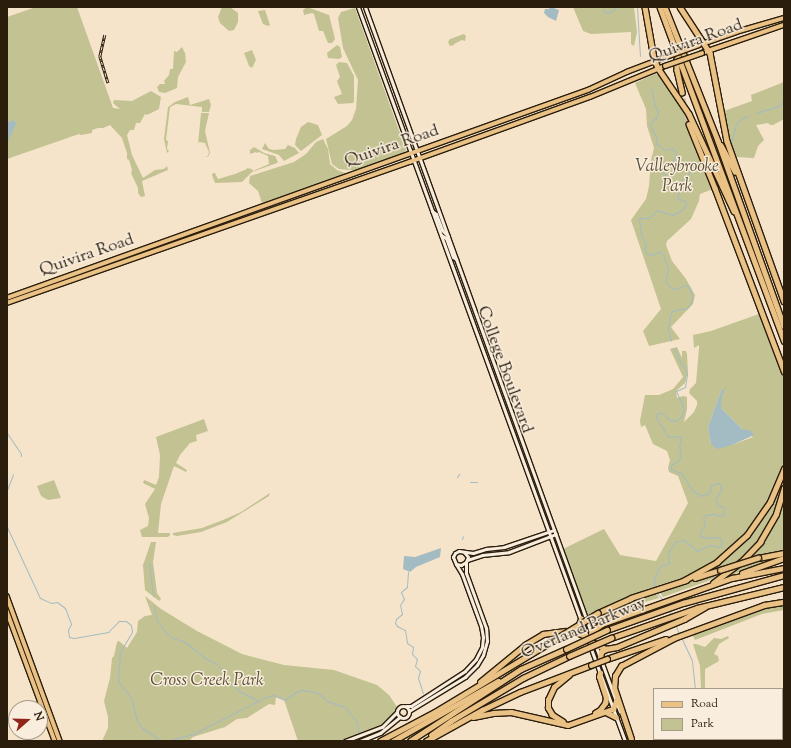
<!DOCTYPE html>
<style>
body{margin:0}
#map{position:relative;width:791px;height:748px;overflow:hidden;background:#f6e4ca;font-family:"Sorts Mill Goudy",serif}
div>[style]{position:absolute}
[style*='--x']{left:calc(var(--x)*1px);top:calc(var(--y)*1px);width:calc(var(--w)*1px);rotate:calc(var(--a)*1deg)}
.green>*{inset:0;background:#c2c292;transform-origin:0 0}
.water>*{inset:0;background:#a3bbc2}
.stream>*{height:1px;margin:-0.5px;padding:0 0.5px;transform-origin:0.5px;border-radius:0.5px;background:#a3bbc2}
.motorway-tunnel>*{height:4.5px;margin-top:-2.25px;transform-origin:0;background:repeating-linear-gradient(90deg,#cdbca4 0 4.5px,transparent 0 6.5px)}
.roads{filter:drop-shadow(1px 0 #2a1d0c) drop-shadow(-1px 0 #2a1d0c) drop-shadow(0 1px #2a1d0c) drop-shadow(0 -1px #2a1d0c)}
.secondary>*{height:3px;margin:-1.5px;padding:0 1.5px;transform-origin:1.5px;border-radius:1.5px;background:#f9eddd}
.secondary>.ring{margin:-1.5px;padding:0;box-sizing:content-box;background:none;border:3px solid #f9eddd;border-radius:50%}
.primary>*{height:3.5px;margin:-1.75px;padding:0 1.75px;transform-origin:1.75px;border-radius:1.75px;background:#ebc285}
.motorway>*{height:4.5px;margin:-2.25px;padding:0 2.25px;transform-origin:2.25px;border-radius:2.25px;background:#ebc285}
.rail>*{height:2.5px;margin-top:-1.25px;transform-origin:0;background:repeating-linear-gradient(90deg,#f9eddd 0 3px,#2a1d0c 0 6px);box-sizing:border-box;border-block:1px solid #2a1d0c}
.bridges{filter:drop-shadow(1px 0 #2a1d0c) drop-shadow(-1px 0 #2a1d0c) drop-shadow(0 1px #2a1d0c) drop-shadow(0 -1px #2a1d0c)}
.primary-bridge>*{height:3.5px;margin:-1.75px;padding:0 1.75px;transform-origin:1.75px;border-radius:1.75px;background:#ebc285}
.motorway-bridge>*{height:4.5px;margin:-2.25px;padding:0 2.25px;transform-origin:2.25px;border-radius:2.25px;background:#ebc285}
span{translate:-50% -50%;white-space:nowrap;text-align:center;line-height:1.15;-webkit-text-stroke:3px #f9eddd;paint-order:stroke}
.street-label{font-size:17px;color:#2a1d0c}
.park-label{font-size:17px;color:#584f34;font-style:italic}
.frame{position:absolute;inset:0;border:8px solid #2a1d0c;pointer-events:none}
.legend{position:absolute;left:653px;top:688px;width:130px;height:52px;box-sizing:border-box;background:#f9eddd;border:1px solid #a69a89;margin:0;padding:5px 7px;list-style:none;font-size:12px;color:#2a1d0c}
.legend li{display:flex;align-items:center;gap:8px;height:20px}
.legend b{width:20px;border:1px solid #a69a89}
.north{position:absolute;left:8px;top:700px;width:40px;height:40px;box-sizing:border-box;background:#f9eddd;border:1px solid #a69a89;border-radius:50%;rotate:70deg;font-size:11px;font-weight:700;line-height:16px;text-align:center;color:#2a1d0c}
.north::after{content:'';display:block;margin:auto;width:14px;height:18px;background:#8f2418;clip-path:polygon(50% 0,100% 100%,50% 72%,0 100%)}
</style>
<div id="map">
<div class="green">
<div style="clip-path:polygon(36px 7px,77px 7px,113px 108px,120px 109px,113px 103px,114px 100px,132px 101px,151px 91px,161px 97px,159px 109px,147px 115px,145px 114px,140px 123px,136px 123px,134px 130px,130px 130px,127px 135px,132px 155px,143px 178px,155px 170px,164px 169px,167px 166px,168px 170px,142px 181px,145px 196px,141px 197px,138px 193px,138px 188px,131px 173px,132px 170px,129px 160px,127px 159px,127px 153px,122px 138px,110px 125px,103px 128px,98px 128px,92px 130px,92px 133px,81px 135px,79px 134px,7px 159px,7px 17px)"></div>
<div style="clip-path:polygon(222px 7px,230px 7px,238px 13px,238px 22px,234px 30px,229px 31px,220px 23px,218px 17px)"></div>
<div style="clip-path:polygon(307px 7px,329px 15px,335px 39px,332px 43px,328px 43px,323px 31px,319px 31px,314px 14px,312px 13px,304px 15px,303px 10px)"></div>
<div style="clip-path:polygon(573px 7px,634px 7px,637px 32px,634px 46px,631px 44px,631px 32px,591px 34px,583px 31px)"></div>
<div style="clip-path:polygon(355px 8px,406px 150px,402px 155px,358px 170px,348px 170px,339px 169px,332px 164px,326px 139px,347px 126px,352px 120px,356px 109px,358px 80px,343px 48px,338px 18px,341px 12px)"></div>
<div style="clip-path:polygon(265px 10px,270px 25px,268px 26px,263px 24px,258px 11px)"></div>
<div style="clip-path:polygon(464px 34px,466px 36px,465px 41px,462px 40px,454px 44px,454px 45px,450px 46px,448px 42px,450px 39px)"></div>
<div style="clip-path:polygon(337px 45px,340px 47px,342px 57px,339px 59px,328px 58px,327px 53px)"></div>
<div style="clip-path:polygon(182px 47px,185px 53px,186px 62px,178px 77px,177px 88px,165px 93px,159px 92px,157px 87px,160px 84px,165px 84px,164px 81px,169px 75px,170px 69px,173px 69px,174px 51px,177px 52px)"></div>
<div style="clip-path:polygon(252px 50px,256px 60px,252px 68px,249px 66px,246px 58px,250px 57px,246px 58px,244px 53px)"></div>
<div style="clip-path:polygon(339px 62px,347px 63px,354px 76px,354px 101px,353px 103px,338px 104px,335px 99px,334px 97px,342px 94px,337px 81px,340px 77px,336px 65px)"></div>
<div style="clip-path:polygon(655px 74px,662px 76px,689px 119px,691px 123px,687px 125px,691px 137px,713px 189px,700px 194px,699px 201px,691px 219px,667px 241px,666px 245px,672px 261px,686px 279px,695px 295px,693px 304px,671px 327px,680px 339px,649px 346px,643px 331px,661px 309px,631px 220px,646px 199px,649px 186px,651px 160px,654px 148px,647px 126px,646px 109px,635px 83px)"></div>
<div style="clip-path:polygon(784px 82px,784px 119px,773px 125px,770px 125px,768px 123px,756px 125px,764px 140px,758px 146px,754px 158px,736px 157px,732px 146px,724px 111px,752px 101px,751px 95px)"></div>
<div style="clip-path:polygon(188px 97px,190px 105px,209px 99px,211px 105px,209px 112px,202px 112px,202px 107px,176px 104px,170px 107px,166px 140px,168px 141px,167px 149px,169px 151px,167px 153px,164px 139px,168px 107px,175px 102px)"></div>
<div style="clip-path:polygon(201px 113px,209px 113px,205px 131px,210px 153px,208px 157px,206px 157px,208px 156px,209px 152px,205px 143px,199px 142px,198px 144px)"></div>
<div style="clip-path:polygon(308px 122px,318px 125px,322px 135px,301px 151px,295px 145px,296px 139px,301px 127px)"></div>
<div style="clip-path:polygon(323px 139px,328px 149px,330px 164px,337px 170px,348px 174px,262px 203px,258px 191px,249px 183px,250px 176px,294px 162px,306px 154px,316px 142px)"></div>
<div style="clip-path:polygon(265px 143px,269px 149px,274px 150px,285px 149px,288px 145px,295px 148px,299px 153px,284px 161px,279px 155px,262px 149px)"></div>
<div style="clip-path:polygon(254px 147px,264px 153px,275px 156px,278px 162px,277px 163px,252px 172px,242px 182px,215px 183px,212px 175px,213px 173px,215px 173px,218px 179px,235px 174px,247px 169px,247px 168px,252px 169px,253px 171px,269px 164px,268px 156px,259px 152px,257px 153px,256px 152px,250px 154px,250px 150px)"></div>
<div style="clip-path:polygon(evenodd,759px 314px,773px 352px,775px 351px,784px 380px,784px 460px,778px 480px,766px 505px,745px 535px,719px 559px,688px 576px,647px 589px,587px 616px,563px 549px,604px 529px,620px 555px,656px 561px,688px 503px,678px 476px,669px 472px,668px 468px,670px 460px,667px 451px,653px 444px,645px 425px,641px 427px,640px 421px,645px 395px,659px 395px,673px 389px,683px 377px,670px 349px,677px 347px,682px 358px,682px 351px,686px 351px,687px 354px,688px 372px,685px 383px,676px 391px,677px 398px,683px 396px,687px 397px,687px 409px,684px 422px,694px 412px,697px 405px,697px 401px,689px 393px,690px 389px,696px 383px,699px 348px,699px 345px,694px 348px,693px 335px,711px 331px,759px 314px,721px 391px,721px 408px,742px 429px,753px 437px,732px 445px,711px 444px,708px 427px,721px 391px)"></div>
<div style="clip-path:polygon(204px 419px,208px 431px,196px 435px,197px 441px,190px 443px,180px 455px,176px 463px,187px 470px,186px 472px,174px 466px,161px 504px,158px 533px,170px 533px,170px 535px,168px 537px,142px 537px,140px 530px,148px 526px,149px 518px,145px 504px,155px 489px,143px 483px,144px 480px,156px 485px,159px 477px,160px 455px,156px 437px)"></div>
<div style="clip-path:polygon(783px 477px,781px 494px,773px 516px,755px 546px,739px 561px,701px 574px,732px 553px,749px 535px,771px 504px)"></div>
<div style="clip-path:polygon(54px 480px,61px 498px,48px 500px,41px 496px,37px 486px)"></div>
<div style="clip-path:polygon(270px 493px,269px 496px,227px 522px,201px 532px,177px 536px,173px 535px,173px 533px,202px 528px,223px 520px,241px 512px)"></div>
<div style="clip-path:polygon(784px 494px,784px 552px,746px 559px,769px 531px,780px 507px)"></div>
<div style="clip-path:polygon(151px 542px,156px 542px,153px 562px,157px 593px,161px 599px,159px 601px,145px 590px,143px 565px)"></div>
<div style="clip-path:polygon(784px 555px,784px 556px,723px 578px,742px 564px)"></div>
<div style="clip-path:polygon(717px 572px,719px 576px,708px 581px,663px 597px,659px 591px)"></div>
<div style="clip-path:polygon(655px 592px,659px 598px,599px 615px,632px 600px)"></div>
<div style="clip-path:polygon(145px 596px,161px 609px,197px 631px,242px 654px,284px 665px,334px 670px,377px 685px,389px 695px,397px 707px,394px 713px,380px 726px,340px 741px,298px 741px,284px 700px,276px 697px,275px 705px,269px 704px,247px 718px,237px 719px,225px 727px,193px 737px,190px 740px,102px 741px,108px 728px,108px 717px,104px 701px,110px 678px,112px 658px,114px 656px,117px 642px,119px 641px,127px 648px,137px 632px,138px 621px,145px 616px,152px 615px)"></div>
<div style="clip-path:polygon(784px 605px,784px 610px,762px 614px,695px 640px,692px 634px,766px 607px)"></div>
<div style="left:7px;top:622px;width:4px;height:93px;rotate:34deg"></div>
<div style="clip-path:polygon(728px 636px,729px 638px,719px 644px,714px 654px,718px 656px,719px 661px,705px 669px,705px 689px,701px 689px,700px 666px,693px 644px,696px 644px,705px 647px,714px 638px,721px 639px)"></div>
</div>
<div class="water">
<div style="clip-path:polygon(551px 7px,559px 10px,556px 21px,548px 17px,544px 13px,545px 9px,549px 9px)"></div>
<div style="clip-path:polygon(14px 120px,16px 124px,7px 143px,7px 123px)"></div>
<div style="clip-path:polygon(726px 388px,722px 395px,721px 408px,742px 429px,751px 431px,754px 435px,732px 445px,717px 449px,711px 444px,708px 427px,721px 391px)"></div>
<div style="clip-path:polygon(441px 548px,440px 557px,416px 567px,410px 572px,403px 569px,404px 556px,415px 557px)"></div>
</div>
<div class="stream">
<div style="--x:603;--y:7;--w:5;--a:79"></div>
<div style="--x:604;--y:12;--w:5;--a:11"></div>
<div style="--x:609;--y:13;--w:10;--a:-37"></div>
<div style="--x:637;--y:7;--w:49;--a:86.5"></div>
<div style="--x:651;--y:87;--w:19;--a:78"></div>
<div style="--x:655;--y:106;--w:6;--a:59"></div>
<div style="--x:658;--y:111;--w:7;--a:106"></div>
<div style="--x:656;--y:118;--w:6;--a:141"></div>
<div style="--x:651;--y:122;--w:5;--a:90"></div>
<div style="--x:651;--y:127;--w:13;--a:63"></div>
<div style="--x:657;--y:139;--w:4;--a:104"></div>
<div style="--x:656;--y:143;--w:11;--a:38"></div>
<div style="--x:665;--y:150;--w:8;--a:-14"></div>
<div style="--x:673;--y:148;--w:8;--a:67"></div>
<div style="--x:676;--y:155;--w:7;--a:117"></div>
<div style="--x:673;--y:161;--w:12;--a:156"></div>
<div style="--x:662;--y:166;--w:5;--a:90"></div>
<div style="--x:662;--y:171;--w:15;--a:53"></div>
<div style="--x:671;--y:183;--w:6;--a:31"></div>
<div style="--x:676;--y:186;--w:8;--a:67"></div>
<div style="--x:679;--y:193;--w:6;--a:108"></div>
<div style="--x:677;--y:199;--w:7;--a:8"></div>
<div style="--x:684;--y:200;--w:5;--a:68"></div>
<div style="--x:686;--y:205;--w:6;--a:129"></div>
<div style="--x:682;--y:210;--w:11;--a:153"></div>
<div style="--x:672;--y:215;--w:16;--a:-162"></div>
<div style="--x:657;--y:210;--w:11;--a:135"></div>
<div style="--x:649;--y:218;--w:10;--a:180"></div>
<div style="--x:639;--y:218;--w:16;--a:83"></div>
<div style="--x:641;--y:234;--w:13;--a:67"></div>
<div style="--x:646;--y:246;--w:4;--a:124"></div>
<div style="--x:644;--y:249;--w:4;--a:63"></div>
<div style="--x:646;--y:253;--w:4;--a:27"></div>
<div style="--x:650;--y:255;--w:10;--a:-17"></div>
<div style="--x:660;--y:252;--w:4;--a:45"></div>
<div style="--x:663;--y:255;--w:15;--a:70"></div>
<div style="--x:668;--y:269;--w:13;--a:103"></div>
<div style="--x:665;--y:282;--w:8;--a:45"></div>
<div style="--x:671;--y:288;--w:4;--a:14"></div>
<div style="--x:675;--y:289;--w:12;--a:-20"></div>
<div style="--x:686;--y:285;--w:6;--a:45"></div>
<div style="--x:690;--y:289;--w:7;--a:74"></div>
<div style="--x:692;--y:296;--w:7;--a:98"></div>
<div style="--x:691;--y:303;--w:6;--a:129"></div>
<div style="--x:687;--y:308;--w:15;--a:169"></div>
<div style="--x:672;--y:311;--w:5;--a:112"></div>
<div style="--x:670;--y:316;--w:13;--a:99"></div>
<div style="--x:668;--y:329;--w:12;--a:76"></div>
<div style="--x:756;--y:113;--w:24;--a:-17"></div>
<div style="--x:779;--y:106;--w:8;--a:-50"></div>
<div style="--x:731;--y:143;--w:20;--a:-75"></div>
<div style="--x:736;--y:124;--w:8;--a:-45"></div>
<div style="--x:742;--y:118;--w:7;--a:-16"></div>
<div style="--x:676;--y:186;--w:21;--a:-45"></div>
<div style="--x:691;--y:171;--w:6;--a:-18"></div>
<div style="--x:7;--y:433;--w:25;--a:56"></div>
<div style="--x:21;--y:454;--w:2;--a:90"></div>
<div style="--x:457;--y:477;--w:4;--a:-56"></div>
<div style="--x:470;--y:482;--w:7;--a:0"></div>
<div style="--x:7;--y:490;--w:17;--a:-69"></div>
<div style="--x:7;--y:527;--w:78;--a:65.1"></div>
<div style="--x:40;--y:598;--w:12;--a:24"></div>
<div style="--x:51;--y:603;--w:6;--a:-9"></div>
<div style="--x:57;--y:602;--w:10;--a:37"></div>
<div style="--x:65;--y:608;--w:17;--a:69"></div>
<div style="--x:71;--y:624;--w:7;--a:117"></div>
<div style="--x:68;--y:630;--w:7;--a:82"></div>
<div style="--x:69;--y:637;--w:5;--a:11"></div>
<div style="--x:74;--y:638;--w:35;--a:-10"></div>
<div style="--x:108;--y:632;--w:16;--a:-45"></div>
<div style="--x:119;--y:621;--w:7;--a:0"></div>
<div style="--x:126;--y:621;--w:6;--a:39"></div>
<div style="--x:131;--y:625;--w:7;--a:82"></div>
<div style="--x:132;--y:632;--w:23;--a:121"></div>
<div style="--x:120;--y:652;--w:29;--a:94"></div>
<div style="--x:118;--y:681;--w:21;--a:53"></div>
<div style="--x:131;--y:698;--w:24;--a:75"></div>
<div style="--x:137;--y:721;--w:9;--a:54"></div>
<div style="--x:142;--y:728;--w:23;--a:34"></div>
<div style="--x:462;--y:539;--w:3;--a:-72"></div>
<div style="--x:149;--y:563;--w:33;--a:83"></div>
<div style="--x:408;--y:572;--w:15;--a:94"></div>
<div style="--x:407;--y:587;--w:8;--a:140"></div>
<div style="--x:401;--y:592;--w:8;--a:67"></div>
<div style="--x:404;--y:599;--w:7;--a:124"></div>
<div style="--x:400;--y:605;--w:9;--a:77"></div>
<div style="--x:402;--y:614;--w:8;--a:140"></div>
<div style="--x:396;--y:619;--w:4;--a:104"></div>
<div style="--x:395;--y:623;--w:4;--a:56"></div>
<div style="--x:397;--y:626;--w:9;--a:27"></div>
<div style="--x:405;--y:630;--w:13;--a:81"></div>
<div style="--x:407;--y:643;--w:7;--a:34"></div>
<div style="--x:413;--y:647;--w:7;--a:98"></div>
<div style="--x:412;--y:654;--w:7;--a:45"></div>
<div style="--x:417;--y:659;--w:7;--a:106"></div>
<div style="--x:415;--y:666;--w:7;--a:45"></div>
<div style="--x:420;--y:671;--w:7;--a:106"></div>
<div style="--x:418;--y:678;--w:16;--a:72"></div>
<div style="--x:655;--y:589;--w:10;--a:-96"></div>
<div style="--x:654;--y:579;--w:11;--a:-68"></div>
<div style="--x:658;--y:569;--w:4;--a:-45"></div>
<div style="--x:661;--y:566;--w:9;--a:-21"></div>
<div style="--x:669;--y:563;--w:11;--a:-95"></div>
<div style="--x:668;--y:552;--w:12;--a:-55"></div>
<div style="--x:675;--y:542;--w:9;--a:-13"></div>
<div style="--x:684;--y:540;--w:17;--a:40"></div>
<div style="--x:697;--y:551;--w:13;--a:-27"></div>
<div style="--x:709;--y:545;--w:11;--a:10"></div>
<div style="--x:720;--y:547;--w:6;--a:-72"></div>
<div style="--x:722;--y:541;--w:5;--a:-127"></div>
<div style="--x:719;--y:537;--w:12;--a:175"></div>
<div style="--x:707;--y:538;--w:7;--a:-164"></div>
<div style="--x:700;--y:536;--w:4;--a:-90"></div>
<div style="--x:700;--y:532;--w:9;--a:-54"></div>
<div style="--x:705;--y:525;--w:6;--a:-108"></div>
<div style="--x:703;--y:519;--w:4;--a:-63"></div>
<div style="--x:705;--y:515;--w:10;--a:-6"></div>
<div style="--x:715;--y:514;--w:4;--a:27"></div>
<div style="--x:719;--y:516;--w:5;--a:-22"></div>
<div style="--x:724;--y:514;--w:7;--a:-90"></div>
<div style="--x:724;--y:507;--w:6;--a:-162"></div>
<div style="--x:718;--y:505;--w:6;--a:-121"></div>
<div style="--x:715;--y:500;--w:12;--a:-59"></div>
<div style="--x:721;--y:490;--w:6;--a:-99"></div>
<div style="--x:720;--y:484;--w:4;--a:-166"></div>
<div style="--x:716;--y:483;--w:6;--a:149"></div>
<div style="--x:711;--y:486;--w:7;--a:106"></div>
<div style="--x:709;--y:493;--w:9;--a:162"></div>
<div style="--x:700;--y:496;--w:10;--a:-143"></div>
<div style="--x:692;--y:490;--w:19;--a:-122"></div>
<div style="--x:682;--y:474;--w:12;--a:-156"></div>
<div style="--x:671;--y:469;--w:4;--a:-90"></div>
<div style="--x:671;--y:465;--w:9;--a:-32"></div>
<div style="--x:679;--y:460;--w:5;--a:-68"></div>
<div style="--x:681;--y:455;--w:8;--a:-104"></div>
<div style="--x:679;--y:447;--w:7;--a:-74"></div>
<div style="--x:681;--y:440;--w:4;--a:-104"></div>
<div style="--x:680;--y:436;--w:12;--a:175"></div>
<div style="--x:668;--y:437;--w:23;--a:-121"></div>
<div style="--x:656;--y:417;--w:3;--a:-72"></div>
<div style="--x:657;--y:414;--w:4;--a:-27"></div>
<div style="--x:661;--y:412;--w:12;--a:42"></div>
<div style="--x:670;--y:420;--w:6;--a:9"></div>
<div style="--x:676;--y:421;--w:8;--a:-40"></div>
<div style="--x:682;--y:416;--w:7;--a:-74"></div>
<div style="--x:684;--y:409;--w:20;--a:-114"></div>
<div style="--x:676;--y:391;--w:10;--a:-24"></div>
<div style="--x:685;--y:387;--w:13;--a:-81"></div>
<div style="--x:687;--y:374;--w:9;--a:-111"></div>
<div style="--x:684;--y:366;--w:4;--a:-146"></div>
<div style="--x:681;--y:364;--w:17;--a:-115"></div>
<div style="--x:656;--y:592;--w:11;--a:49"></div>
<div style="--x:154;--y:606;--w:15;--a:79"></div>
<div style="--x:157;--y:621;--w:19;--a:51"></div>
<div style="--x:669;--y:610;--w:6;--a:72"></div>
<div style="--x:675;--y:624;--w:11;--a:68"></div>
<div style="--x:171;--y:637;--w:15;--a:20"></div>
<div style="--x:185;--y:642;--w:26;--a:39"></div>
<div style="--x:205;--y:658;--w:13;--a:27"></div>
<div style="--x:681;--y:637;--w:26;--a:65"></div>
<div style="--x:692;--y:661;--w:28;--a:84"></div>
<div style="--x:219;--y:666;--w:19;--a:58"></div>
<div style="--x:229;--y:682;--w:16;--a:40"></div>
<div style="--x:241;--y:692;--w:18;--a:27"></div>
<div style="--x:698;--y:739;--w:2;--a:90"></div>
<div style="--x:167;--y:741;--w:27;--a:-15"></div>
<div style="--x:193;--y:734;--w:82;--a:-26.9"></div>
<div style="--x:266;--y:697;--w:7;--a:-16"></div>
<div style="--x:273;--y:695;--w:12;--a:24"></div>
<div style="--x:284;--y:700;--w:17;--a:-33"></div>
<div style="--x:298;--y:691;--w:5;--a:-11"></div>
<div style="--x:303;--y:690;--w:15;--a:11"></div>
<div style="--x:318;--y:693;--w:14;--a:39"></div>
<div style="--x:329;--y:702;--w:17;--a:17"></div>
<div style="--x:345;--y:707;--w:19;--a:51"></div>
<div style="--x:357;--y:722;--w:12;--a:81"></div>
</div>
<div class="motorway-tunnel">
<div style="--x:682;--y:92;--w:33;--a:78"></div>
</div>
<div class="roads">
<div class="secondary">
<div style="--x:358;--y:7;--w:670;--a:70.02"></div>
<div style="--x:365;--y:7;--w:668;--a:70.13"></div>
<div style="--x:432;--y:211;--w:5;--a:37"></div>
<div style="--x:436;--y:214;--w:17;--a:69"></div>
<div style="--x:442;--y:230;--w:8;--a:45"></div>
<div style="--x:441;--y:235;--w:6;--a:31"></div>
<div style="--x:446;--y:238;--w:20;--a:70"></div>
<div style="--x:453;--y:257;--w:4;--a:34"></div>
<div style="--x:464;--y:552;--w:6;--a:51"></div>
<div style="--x:468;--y:557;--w:5;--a:112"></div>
<div style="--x:466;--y:562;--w:6;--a:149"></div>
<div style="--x:461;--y:565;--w:5;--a:-169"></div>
<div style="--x:456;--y:564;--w:8;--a:-113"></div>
<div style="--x:453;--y:557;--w:4;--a:-63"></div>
<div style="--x:455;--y:553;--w:4;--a:-27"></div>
<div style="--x:459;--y:551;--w:14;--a:8"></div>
<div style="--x:473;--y:553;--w:14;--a:-17"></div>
<div style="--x:486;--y:549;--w:18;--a:-6"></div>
<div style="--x:504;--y:547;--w:53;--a:-18.8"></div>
<div style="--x:467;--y:560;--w:16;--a:-18"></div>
<div style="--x:482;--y:555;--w:27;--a:-6"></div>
<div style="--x:509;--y:552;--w:50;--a:-21"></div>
<div style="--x:595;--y:644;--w:72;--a:69.8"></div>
<div style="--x:590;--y:646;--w:101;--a:69.8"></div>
<div class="ring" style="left:397px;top:706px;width:9px;height:9px"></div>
<div style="--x:406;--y:706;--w:5;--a:0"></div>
<div style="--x:411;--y:706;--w:64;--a:-32.9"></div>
<div style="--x:465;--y:671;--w:16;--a:-47"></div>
<div style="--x:476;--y:659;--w:13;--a:-63"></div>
<div style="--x:482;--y:647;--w:10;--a:-84"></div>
<div style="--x:483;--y:637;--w:11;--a:-100"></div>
<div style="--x:481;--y:626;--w:55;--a:-110.1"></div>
<div style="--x:462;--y:574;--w:12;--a:-121"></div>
<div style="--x:409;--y:711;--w:66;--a:-31.3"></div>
<div style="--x:465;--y:677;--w:17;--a:-45"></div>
<div style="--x:477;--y:665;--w:12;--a:-59"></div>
<div style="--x:483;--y:655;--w:15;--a:-74"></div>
<div style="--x:487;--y:641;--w:13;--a:-94"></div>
<div style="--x:486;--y:628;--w:59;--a:-110"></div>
<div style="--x:466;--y:573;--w:11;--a:-90"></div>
<div style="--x:345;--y:741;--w:40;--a:-21"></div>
<div style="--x:382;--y:727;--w:21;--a:-45"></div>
<div style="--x:360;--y:741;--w:22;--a:-22"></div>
<div style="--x:380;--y:733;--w:26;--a:-39"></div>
</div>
<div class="primary">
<div style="--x:702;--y:44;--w:36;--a:-19"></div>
<div style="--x:736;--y:32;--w:50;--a:-16.3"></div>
<div style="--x:702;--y:53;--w:87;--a:-18.9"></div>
<div style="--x:7;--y:298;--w:617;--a:-19.7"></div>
<div style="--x:588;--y:90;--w:43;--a:-24.8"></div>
<div style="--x:627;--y:72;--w:36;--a:-21"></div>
<div style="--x:7;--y:303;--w:427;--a:-19.3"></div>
<div style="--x:410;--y:162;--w:191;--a:-19.9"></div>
<div style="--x:590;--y:97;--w:81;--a:-22.5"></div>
<div style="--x:7;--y:596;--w:154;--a:69.9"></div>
<div style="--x:7;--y:611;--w:139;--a:69.7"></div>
</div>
<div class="motorway">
<div style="--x:645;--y:7;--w:52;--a:80"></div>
<div style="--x:654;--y:58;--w:11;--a:68"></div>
<div style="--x:658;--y:68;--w:55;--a:56"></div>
<div style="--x:689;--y:114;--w:107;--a:65.1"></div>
<div style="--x:660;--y:7;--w:356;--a:69.6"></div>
<div style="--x:665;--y:7;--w:144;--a:68.4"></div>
<div style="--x:718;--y:141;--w:196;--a:70.4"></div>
<div style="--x:680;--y:7;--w:55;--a:56.9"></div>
<div style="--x:710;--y:53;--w:90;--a:79.1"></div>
<div style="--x:727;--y:141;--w:170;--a:70.4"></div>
<div style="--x:677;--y:59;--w:11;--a:90"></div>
<div style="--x:677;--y:70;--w:23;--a:77"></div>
<div style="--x:689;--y:124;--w:69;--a:67.9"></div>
<div style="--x:715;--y:188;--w:196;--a:69.3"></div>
<div style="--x:721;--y:145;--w:30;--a:62"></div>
<div style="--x:758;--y:558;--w:26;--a:-11"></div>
<div style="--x:742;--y:573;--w:45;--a:-19.7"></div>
<div style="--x:695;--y:578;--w:26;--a:-18"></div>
<div style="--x:683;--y:581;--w:39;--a:-29"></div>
<div style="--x:717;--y:562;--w:40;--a:-42"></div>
<div style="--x:747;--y:535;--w:40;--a:-55.1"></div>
<div style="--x:770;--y:502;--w:36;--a:-67"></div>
<div style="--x:713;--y:583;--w:35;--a:-37"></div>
<div style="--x:741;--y:562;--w:28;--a:-46"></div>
<div style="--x:760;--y:542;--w:32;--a:-60"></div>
<div style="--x:776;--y:514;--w:27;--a:-73"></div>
<div style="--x:598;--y:613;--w:36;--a:-24"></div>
<div style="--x:631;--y:598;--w:58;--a:-18.1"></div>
<div style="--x:586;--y:619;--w:7;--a:8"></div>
<div style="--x:593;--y:620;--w:45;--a:-14"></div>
<div style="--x:607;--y:630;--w:81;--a:-19.6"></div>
<div style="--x:683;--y:603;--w:105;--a:-15.5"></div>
<div style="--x:576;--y:632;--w:14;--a:-69"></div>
<div style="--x:611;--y:638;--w:91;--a:-19.2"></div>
<div style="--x:697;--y:608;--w:89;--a:-13.6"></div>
<div style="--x:588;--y:640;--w:20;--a:27"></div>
<div style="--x:606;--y:649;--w:11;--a:-10"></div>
<div style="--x:617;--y:647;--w:73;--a:-22.7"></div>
<div style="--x:684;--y:619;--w:24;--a:-30"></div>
<div style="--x:591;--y:647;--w:13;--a:-90"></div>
<div style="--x:591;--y:634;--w:6;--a:-51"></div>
<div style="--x:595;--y:629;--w:9;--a:-36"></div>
<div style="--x:602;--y:624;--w:138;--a:-19.5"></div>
<div style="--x:732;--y:578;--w:53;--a:-10.9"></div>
<div style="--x:600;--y:659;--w:7;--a:-82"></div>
<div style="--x:601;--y:652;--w:6;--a:-31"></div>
<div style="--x:607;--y:659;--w:62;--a:-18.7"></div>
<div style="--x:480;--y:682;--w:58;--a:-39.4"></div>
<div style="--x:525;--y:645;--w:21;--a:-31"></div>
<div style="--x:543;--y:634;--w:22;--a:-8"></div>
<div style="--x:565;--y:631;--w:11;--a:5"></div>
<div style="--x:576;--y:632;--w:16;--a:22"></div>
<div style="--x:606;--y:712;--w:11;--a:27"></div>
<div style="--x:595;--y:713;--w:6;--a:-31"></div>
<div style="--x:600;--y:710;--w:9;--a:-54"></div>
<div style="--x:605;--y:703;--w:5;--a:-79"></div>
<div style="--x:606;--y:698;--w:22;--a:-108"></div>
<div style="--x:599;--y:677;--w:4;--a:-76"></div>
<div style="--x:473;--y:717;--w:20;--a:-11"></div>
<div style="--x:493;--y:713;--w:18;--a:-3"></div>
<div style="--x:511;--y:712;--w:58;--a:12.8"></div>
<div style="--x:568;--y:725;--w:48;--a:-19.6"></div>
<div style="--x:613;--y:709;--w:9;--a:-69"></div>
<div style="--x:563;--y:722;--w:13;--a:-148"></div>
<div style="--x:552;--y:715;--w:8;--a:-120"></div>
<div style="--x:548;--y:708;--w:8;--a:-90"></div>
<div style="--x:548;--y:700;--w:14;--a:-65"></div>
<div style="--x:554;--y:687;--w:19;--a:-39"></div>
<div style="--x:431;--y:735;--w:24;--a:-35"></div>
<div style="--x:451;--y:721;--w:84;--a:-30.8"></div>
<div style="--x:523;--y:678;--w:51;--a:-25.6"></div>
<div style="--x:631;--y:739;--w:54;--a:-108.4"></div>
<div style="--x:614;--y:688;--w:12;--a:-85"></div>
<div style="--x:615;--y:676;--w:12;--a:-59"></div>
<div style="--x:621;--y:666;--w:60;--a:-27.8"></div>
<div style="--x:674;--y:638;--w:96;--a:-20.1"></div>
<div style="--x:764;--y:605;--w:20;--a:-9"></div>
<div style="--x:380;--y:741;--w:62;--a:-27.8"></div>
<div style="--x:435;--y:712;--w:133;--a:-31.2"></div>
<div style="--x:393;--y:741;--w:121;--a:-29.7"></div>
<div style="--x:410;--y:741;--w:132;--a:-33"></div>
<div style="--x:521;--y:669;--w:49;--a:-24"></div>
<div style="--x:426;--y:741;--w:64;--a:-29"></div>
<div style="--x:482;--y:710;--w:42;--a:-25.3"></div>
<div style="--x:520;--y:692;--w:76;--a:-20.8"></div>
</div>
</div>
<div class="rail">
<div style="--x:105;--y:35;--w:22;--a:103"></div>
<div style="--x:100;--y:56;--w:28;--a:73"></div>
</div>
<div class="bridges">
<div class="primary-bridge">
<div style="--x:661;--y:59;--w:40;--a:-20.2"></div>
<div style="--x:665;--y:66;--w:39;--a:-19"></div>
</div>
<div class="motorway-bridge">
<div style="--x:720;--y:570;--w:40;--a:-18"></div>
<div style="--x:549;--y:643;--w:57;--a:-31.5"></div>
<div style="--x:566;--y:649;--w:45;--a:-24.9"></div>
<div style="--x:569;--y:656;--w:46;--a:-23.2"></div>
<div style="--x:591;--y:665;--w:17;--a:-21"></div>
</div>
</div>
<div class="street-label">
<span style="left:696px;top:42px;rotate:-20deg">Quivira Road</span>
<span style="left:392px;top:147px;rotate:-19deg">Quivira Road</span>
<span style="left:87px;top:256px;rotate:-19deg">Quivira Road</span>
<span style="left:504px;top:370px;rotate:70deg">College Boulevard</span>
<span style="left:584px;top:629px;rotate:-23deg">Overland Parkway</span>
</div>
<div class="park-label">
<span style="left:677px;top:178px">Valleybrooke<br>Park</span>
<span style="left:207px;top:682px">Cross Creek Park</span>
</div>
<div class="frame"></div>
<ul class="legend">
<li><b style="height:5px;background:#ebc285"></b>Road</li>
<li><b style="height:11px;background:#c2c292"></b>Park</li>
</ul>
<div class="north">N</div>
</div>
